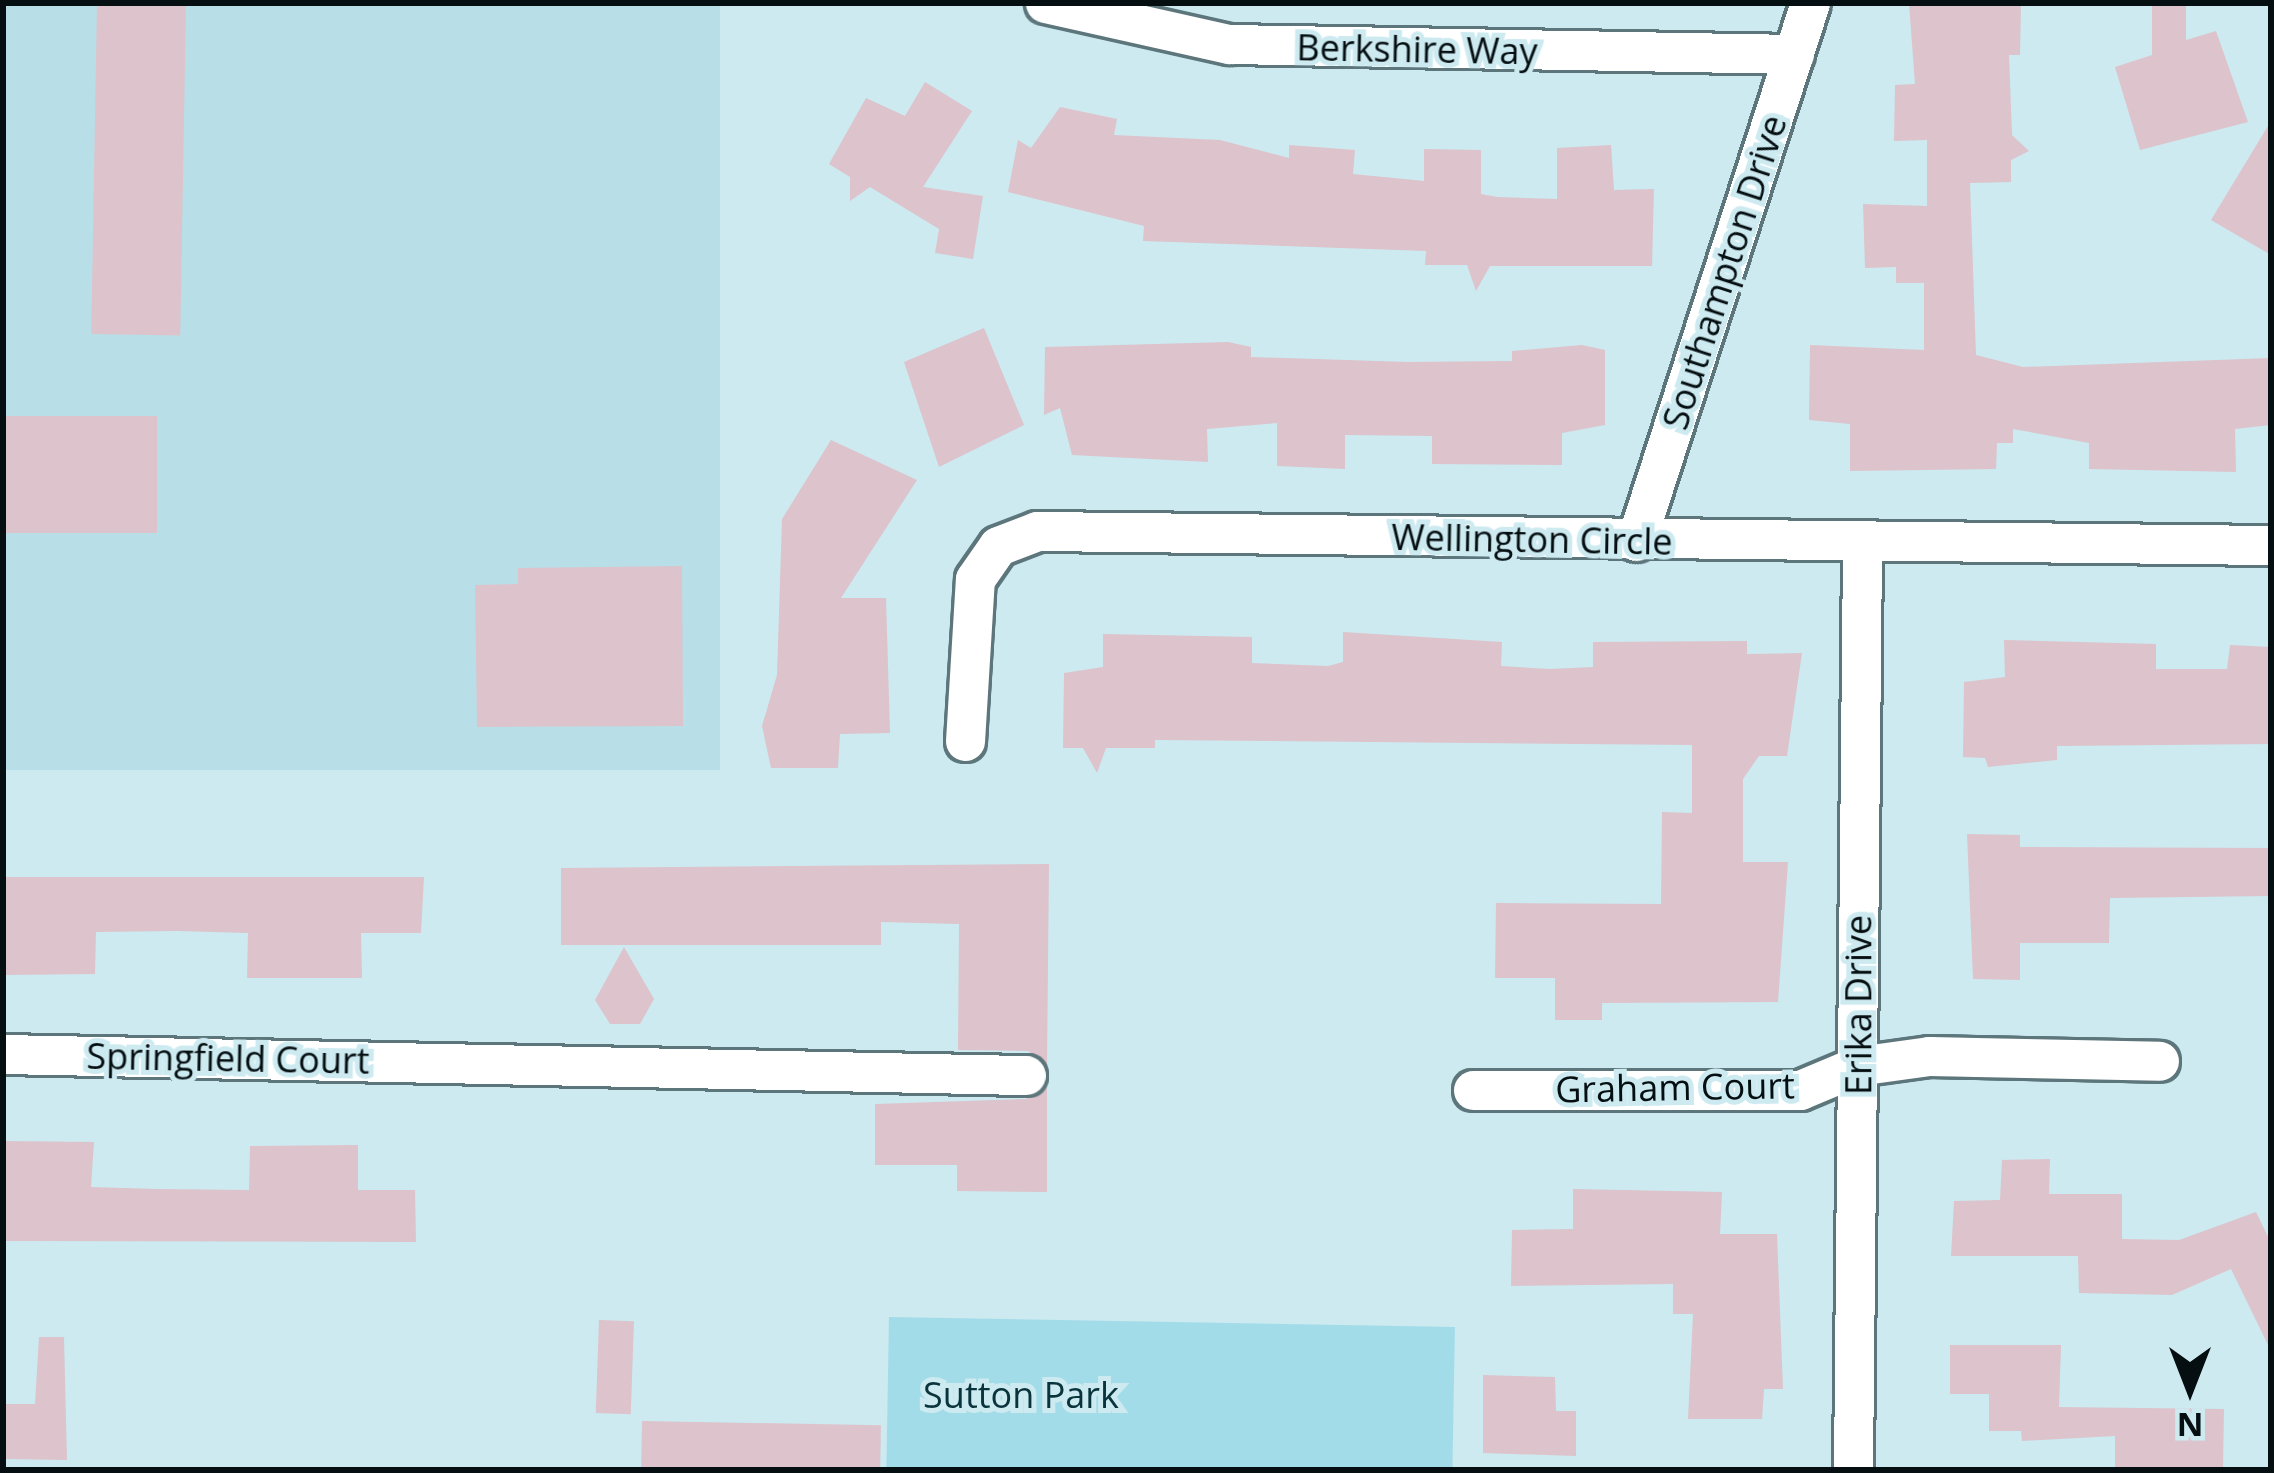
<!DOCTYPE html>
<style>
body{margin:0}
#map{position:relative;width:2274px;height:1473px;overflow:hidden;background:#cceaf0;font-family:"Open Sans",sans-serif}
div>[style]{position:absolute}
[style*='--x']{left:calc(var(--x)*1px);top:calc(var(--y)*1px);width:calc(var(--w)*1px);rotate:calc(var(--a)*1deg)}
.built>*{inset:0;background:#b8dee7;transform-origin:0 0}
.green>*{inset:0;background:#a2dce9;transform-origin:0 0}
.building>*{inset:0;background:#ddc3cb;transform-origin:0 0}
.roads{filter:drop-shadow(3px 0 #5c767c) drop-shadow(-3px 0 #5c767c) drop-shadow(0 3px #5c767c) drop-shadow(0 -3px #5c767c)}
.street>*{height:39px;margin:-19.5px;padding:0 19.5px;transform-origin:19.5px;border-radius:19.5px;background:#fff}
span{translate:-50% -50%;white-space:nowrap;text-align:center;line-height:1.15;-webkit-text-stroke:10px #cceaf0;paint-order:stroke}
.street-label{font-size:36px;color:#050e11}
.park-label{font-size:36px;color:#0a343c}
.frame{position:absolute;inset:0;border:6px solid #050e11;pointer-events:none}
.north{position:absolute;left:2130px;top:1329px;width:120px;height:120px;-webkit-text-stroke:9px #cceaf0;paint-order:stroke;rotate:180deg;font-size:33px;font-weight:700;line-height:48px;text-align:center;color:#050e11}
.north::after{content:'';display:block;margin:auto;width:42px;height:54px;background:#050e11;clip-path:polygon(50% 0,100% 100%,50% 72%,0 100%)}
</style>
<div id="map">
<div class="built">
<div style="left:3px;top:3px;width:717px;height:767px"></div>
</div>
<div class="green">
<div style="left:889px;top:1317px;width:566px;height:153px;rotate:1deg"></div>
</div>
<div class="building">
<div style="left:97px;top:3px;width:89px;height:331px;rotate:1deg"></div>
<div style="clip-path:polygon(1909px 3px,2021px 3px,2020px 55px,2009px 55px,2012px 135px,2029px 151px,2011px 160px,2011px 182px,1970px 183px,1976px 355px,2023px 367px,2271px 358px,2271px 425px,2235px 429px,2236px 472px,2089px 469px,2089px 443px,2013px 429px,2013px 443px,1997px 443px,1996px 469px,1850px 471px,1850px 424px,1809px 420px,1810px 345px,1924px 350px,1924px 283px,1896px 283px,1896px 267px,1865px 268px,1863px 204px,1927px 206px,1927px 140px,1894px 141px,1895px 85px,1915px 84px)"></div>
<div style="clip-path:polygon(2152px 3px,2186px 3px,2186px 40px,2216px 31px,2248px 122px,2140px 150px,2115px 67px,2152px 55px)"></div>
<div style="clip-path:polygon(925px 82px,972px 111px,923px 187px,983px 196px,973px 259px,935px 253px,939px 229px,870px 187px,850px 201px,850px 177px,829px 164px,866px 98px,905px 116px)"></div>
<div style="clip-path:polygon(1060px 107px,1117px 119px,1114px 135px,1220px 140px,1289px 158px,1289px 145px,1355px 150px,1353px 174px,1424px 181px,1424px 149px,1481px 150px,1481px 194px,1497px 197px,1557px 199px,1557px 148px,1611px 145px,1614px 190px,1654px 189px,1652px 266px,1490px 266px,1476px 291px,1467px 265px,1425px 265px,1426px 251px,1143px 241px,1144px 226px,1008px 192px,1018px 140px,1031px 148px)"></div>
<div style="clip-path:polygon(2271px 121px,2271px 255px,2211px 220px)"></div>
<div style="clip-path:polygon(984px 328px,1024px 425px,939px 467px,904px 362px)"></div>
<div style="clip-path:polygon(1228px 342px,1251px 347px,1251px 357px,1407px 362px,1512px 361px,1512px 351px,1582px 345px,1605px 350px,1605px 425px,1562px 433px,1562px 465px,1432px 464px,1432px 436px,1345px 435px,1345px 469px,1277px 466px,1277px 423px,1207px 429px,1208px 462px,1072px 455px,1060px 408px,1044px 415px,1045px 347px)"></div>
<div style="left:157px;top:416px;width:117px;height:154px;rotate:90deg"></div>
<div style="clip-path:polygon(831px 440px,917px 480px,841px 598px,886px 598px,890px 733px,840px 734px,838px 768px,771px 768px,762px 726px,777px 675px,782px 519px)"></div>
<div style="clip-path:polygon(682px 566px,683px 726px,477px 727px,475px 585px,518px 584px,518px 568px)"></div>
<div style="clip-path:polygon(1343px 632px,1502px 642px,1501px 666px,1550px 669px,1593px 667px,1593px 642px,1747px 641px,1747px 654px,1802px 653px,1787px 756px,1759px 756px,1743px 779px,1743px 862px,1788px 862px,1778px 1002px,1602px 1003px,1602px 1020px,1555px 1020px,1555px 978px,1495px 978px,1496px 903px,1661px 904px,1662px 812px,1692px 813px,1692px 745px,1155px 740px,1155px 748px,1106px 748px,1097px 773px,1083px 748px,1063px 748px,1064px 673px,1103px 667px,1103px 634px,1252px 637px,1252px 663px,1328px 666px,1343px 662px)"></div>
<div style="clip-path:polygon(2004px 640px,2156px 644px,2156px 669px,2227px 669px,2230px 645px,2271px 647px,2271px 744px,2057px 746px,2057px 760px,1988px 767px,1985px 758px,1963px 757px,1964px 682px,2005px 677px)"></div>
<div style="clip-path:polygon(1967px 834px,2020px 835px,2020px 847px,2271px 848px,2271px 896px,2110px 898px,2109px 943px,2020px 943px,2020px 980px,1973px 979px)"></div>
<div style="clip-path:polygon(1049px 864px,1047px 1064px,1028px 1051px,958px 1050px,959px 924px,881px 922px,881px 945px,561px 945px,561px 868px)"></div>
<div style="clip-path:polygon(3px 877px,424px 877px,421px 933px,361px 933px,362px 978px,247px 978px,248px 933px,177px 931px,96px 932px,95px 974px,3px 975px)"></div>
<div style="clip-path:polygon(624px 947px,654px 999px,640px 1024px,610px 1024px,595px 1000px)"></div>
<div style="clip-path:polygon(1047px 1087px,1047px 1192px,957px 1191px,957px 1165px,875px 1165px,875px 1104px,1026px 1099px)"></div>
<div style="clip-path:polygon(3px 1141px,94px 1142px,91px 1187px,157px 1189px,249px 1190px,250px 1146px,358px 1145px,358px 1190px,415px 1190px,416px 1242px,3px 1241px)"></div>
<div style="clip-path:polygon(2050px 1159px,2049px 1194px,2122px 1194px,2122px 1239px,2179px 1240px,2256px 1212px,2271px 1243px,2271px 1351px,2231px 1269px,2172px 1295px,2079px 1293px,2078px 1256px,1951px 1256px,1954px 1201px,2000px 1200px,2002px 1160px)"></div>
<div style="clip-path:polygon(1573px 1189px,1722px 1192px,1720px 1234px,1777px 1234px,1783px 1389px,1764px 1389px,1762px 1419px,1688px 1419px,1693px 1314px,1673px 1314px,1673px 1284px,1511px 1286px,1512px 1230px,1573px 1229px)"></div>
<div style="left:599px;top:1320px;width:35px;height:93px;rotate:2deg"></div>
<div style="clip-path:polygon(39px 1337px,64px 1337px,67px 1460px,3px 1459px,3px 1404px,35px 1404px)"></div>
<div style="clip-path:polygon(1950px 1345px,2061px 1345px,2059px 1407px,2224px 1409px,2223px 1468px,2115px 1470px,2115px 1436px,2022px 1441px,2021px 1431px,1989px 1431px,1989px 1394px,1950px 1394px)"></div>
<div style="clip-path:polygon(1483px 1375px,1555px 1377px,1556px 1411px,1576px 1411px,1576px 1456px,1483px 1453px)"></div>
<div style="left:642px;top:1421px;width:239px;height:49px;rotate:1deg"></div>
</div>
<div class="roads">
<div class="street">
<div style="--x:1045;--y:3;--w:189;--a:12.6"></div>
<div style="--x:1229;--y:44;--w:565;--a:1.01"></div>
<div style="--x:1636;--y:541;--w:565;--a:-72.08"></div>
<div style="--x:965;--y:741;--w:162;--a:-86.5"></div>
<div style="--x:975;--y:579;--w:40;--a:-55.1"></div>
<div style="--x:998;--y:546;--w:42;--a:-21"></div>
<div style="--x:1037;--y:531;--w:1234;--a:0.65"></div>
<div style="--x:3;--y:1054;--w:1023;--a:1.18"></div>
<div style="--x:1473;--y:1090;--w:327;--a:0"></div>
<div style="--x:1800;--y:1090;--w:62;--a:-22.8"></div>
<div style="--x:1857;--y:1066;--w:73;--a:-7.9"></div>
<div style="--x:1929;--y:1056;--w:230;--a:1.2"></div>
<div style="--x:1853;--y:1470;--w:929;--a:-89.44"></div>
</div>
</div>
<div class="street-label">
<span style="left:1417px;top:49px;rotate:1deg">Berkshire Way</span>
<span style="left:1724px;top:272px;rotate:-72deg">Southampton Drive</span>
<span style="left:1532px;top:539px;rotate:1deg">Wellington Circle</span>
<span style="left:1858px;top:1005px;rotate:-90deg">Erika Drive</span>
<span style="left:228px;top:1058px;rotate:1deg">Springfield Court</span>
<span style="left:1675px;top:1087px;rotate:-1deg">Graham Court</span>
</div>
<div class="park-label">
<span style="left:1021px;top:1395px">Sutton Park</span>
</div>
<div class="frame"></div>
<div class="north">N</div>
</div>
